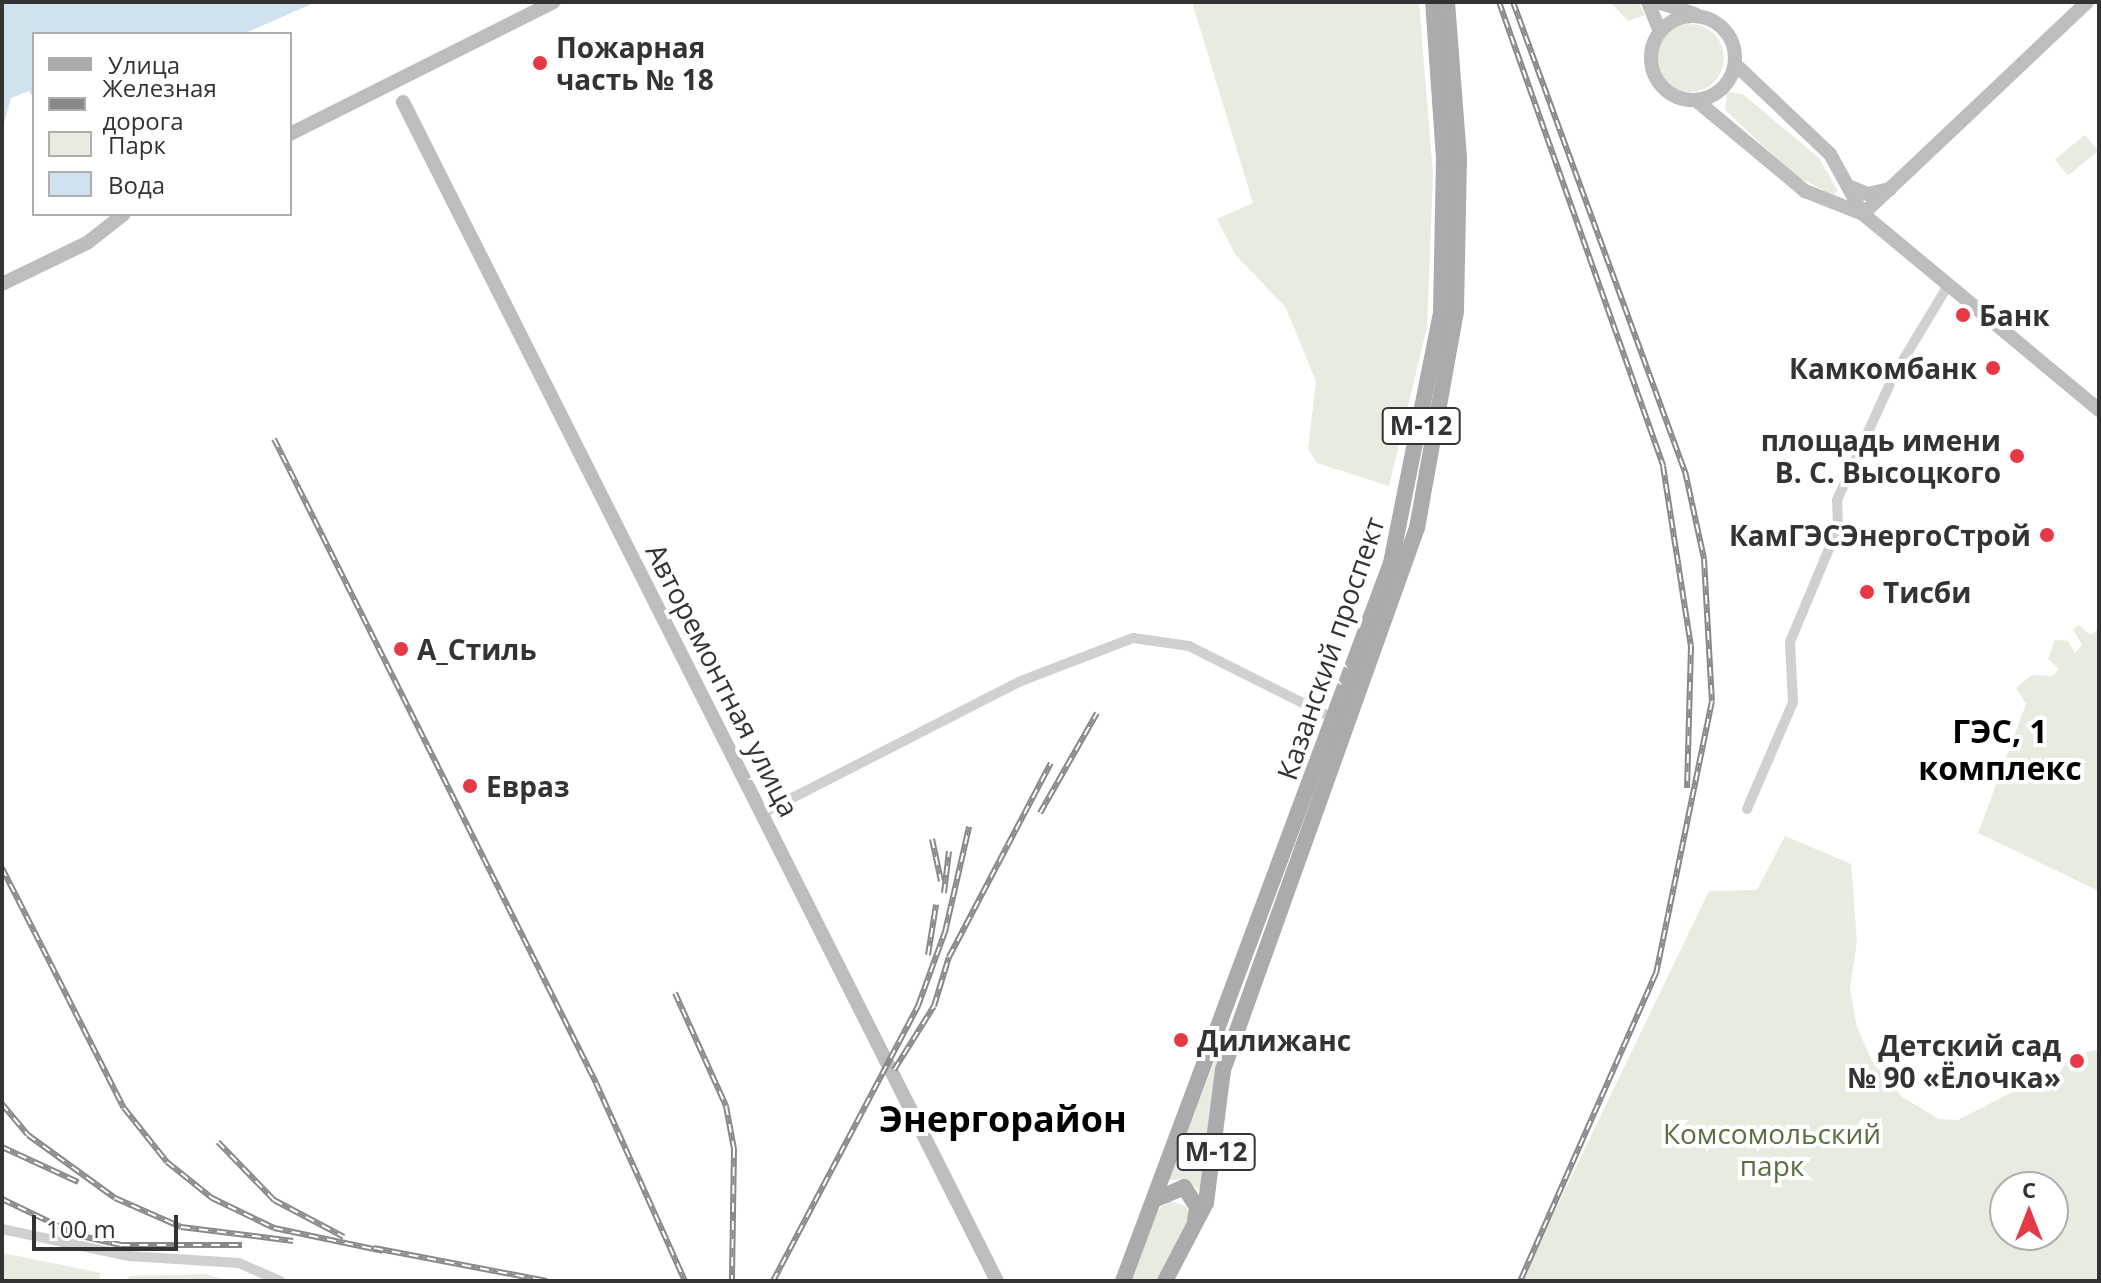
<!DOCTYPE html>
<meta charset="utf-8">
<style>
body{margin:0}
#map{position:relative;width:2101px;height:1283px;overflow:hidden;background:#fff;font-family:"Open Sans",sans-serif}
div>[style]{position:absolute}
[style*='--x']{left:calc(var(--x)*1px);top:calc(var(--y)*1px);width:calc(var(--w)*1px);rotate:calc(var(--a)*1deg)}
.green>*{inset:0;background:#e6ecdf;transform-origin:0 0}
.round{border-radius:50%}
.water>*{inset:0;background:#cfe2ee}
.street>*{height:10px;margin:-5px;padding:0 5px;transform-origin:5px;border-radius:5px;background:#d0d0d0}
.secondary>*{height:14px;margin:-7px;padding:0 7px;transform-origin:7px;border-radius:7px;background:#bdbdbd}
.secondary>.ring{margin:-7px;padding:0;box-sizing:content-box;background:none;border:14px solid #bdbdbd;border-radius:50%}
.primary>*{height:16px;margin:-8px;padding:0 8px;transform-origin:8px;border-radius:8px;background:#ababab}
.rail>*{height:6px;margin-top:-3px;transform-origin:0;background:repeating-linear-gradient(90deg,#fff 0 9px,#888 0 18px);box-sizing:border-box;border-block:2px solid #888}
.dots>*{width:22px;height:22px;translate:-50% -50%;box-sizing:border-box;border:4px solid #fff;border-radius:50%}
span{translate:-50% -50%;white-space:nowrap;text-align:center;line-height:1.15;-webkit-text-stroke:8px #fff;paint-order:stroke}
.shield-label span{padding:2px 6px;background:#fff;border:2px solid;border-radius:6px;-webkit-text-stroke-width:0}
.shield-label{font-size:26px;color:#333;font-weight:700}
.poi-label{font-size:28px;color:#333;font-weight:700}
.left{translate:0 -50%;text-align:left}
.right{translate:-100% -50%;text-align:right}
.street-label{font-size:28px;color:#333}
.park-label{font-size:28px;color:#56703f}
.quarter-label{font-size:32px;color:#000;font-weight:700}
.district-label{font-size:36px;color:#000;font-weight:700}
.frame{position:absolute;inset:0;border:4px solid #333;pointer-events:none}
.legend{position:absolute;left:32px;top:32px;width:260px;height:184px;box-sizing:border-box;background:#fff;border:2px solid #adadad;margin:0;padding:10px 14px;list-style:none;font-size:24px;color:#333}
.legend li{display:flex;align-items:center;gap:16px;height:40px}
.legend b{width:40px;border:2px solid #adadad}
.north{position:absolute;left:1989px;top:1171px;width:80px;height:80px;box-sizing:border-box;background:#fff;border:2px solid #adadad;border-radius:50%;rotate:0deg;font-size:22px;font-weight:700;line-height:32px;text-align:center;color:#333}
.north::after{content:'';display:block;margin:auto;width:28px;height:36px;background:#e63946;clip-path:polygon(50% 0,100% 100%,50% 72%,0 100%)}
.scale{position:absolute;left:32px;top:1215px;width:146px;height:36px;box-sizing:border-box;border:4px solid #333;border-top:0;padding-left:10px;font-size:24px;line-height:28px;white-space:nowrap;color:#333;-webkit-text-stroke:6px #fff;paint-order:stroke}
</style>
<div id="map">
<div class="green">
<div style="clip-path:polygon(1192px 2px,1419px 2px,1433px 174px,1427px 327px,1389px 486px,1317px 463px,1308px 449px,1316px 382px,1286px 308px,1235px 254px,1217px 219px,1253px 203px)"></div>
<div style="clip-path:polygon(1610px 2px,1638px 2px,1645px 15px,1628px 21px)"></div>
<div class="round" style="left:1656px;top:24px;width:68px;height:68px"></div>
<div style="clip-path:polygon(1727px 92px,1743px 94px,1819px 158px,1838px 191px,1832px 195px,1796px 176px,1725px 110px)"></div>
<div style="left:2085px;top:135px;width:21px;height:39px;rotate:51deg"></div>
<div style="clip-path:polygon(2079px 625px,2091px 635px,2099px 628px,2099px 891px,1978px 833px,2026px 704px,2016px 688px,2032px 675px,2052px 676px,2059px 669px,2048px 659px,2055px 640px,2068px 641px,2075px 653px,2082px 645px,2073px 629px)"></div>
<div style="clip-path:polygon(evenodd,1785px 836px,1851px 864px,1857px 941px,1850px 988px,1857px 1027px,1872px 1061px,1902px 1097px,1939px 1119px,1958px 1120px,2024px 1086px,2052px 1084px,2070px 1057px,2099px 1049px,2099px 1281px,1521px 1281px,1709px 891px,1757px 890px,1785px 836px,2005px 1187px,2053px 1187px,2053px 1235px,2005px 1235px,2005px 1187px)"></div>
<div style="clip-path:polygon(1228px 1028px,1216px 1082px,1202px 1192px,1184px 1179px,1167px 1180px)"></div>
<div style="clip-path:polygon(1170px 1201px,1186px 1206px,1190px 1219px,1159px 1281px,1130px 1281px,1158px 1210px)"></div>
<div style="clip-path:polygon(2px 1253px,101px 1273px,99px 1281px,2px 1281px)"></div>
<div style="clip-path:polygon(206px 1274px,229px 1281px,128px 1281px,129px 1276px)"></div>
</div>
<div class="water">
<div style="clip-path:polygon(2px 2px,316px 2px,243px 34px,34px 34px,34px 99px,29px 91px,11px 98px,2px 131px)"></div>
</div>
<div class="street">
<div style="--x:1747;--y:809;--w:116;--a:-66.7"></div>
<div style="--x:1793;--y:702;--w:60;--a:-92.9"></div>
<div style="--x:1790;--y:642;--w:125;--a:-67.3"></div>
<div style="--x:1838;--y:527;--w:27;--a:-92"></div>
<div style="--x:1837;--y:500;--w:137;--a:-65.5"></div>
<div style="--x:1894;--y:375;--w:106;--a:-58.9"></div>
<div style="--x:761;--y:814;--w:292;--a:-27.1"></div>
<div style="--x:1021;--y:681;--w:120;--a:-21"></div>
<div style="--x:1133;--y:638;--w:57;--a:8.1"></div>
<div style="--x:1189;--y:646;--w:163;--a:26.6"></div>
<div style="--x:2;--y:1229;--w:130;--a:12"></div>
<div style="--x:129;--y:1256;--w:110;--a:3.6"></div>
<div style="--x:239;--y:1263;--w:45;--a:23.7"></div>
</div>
<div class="secondary">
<div style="--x:1648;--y:2;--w:31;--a:68"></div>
<div style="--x:1658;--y:2;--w:39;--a:18"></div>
<div class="ring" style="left:1651px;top:16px;width:70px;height:70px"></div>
<div style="--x:1735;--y:64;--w:131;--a:43.5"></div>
<div style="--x:1830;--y:154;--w:68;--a:61.2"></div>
<div style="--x:1863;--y:214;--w:307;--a:39.7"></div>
<div style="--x:1697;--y:101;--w:141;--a:39.8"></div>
<div style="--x:1805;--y:191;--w:62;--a:21.6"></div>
<div style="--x:403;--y:102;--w:1320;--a:63.26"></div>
<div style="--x:290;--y:134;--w:295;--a:-26.6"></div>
<div style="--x:1848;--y:186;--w:22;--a:22"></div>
<div style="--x:1868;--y:194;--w:23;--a:-13"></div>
<div style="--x:1863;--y:214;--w:308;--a:-43.4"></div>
<div style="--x:2;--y:284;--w:94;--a:-25.8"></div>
<div style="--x:87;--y:243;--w:47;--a:-38.1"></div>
</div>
<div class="primary">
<div style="--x:1154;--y:1200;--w:33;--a:-23"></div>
<div style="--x:1184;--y:1187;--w:24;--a:57"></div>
<div style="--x:1197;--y:1207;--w:14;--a:98"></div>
<div style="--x:1123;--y:1281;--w:766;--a:-69.53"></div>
<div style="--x:1391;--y:563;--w:255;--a:-78.7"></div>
<div style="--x:1441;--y:313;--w:155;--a:-88.9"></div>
<div style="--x:1444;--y:158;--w:156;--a:-94"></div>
<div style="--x:1165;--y:1281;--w:88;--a:-62.3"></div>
<div style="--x:1206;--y:1203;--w:134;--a:-82.7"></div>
<div style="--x:1223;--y:1070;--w:576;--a:-70.31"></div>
<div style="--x:1417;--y:528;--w:219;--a:-79.8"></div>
<div style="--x:1456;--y:312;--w:154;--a:-88.9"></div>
<div style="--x:1459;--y:158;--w:156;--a:-94.4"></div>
</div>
<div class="rail">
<div style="--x:1499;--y:2;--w:492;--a:70.5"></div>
<div style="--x:1663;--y:466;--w:182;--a:81.2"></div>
<div style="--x:1691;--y:646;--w:142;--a:91.6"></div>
<div style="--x:1513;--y:2;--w:500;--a:69.9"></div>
<div style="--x:1685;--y:471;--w:90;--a:77.8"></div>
<div style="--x:1704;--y:559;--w:142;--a:86.8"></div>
<div style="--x:1712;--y:701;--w:278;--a:101.6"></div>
<div style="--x:1656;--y:973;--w:337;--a:113.8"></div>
<div style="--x:274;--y:439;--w:720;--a:63.43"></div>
<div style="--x:596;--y:1083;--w:217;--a:65.8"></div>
<div style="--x:1040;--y:813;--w:115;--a:-60.3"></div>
<div style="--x:932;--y:839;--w:43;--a:77.9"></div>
<div style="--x:2;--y:868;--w:269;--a:63.1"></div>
<div style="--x:124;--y:1108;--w:69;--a:51.5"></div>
<div style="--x:167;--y:1162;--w:58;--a:38.7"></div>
<div style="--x:212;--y:1198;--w:69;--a:25.8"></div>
<div style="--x:274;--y:1228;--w:111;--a:11.9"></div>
<div style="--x:944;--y:893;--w:42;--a:-83.2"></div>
<div style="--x:928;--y:955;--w:51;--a:-80.9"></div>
<div style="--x:675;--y:993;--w:124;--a:65.7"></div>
<div style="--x:726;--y:1106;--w:44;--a:79.5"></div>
<div style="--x:734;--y:1149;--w:132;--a:90.9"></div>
<div style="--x:894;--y:1070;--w:75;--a:-58"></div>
<div style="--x:934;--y:1006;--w:51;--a:-73"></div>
<div style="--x:949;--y:957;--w:219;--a:-62.3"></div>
<div style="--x:2;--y:1104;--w:40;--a:50"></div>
<div style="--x:28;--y:1135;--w:107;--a:35.9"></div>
<div style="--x:115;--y:1198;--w:72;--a:23.7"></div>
<div style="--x:181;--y:1227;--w:113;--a:7.1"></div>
<div style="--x:218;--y:1142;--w:81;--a:46"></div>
<div style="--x:274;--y:1200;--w:79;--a:27.9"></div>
<div style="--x:2;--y:1147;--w:84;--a:24.7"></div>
<div style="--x:2;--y:1199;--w:83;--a:25.6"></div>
<div style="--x:77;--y:1235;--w:45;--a:12.8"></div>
<div style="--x:121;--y:1245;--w:121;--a:0"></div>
<div style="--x:374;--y:1248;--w:176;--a:10.8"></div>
<div style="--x:773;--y:1281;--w:311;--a:-62.2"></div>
<div style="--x:918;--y:1006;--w:79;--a:-70"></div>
<div style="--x:945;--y:932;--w:108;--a:-77.1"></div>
</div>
<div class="dots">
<div style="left:540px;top:63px;background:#e63946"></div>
<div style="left:1963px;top:315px;background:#e63946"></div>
<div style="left:1993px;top:368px;background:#e63946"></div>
<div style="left:2017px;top:456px;background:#e63946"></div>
<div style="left:2047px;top:535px;background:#e63946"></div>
<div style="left:1867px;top:592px;background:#e63946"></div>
<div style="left:401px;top:649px;background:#e63946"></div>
<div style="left:470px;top:786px;background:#e63946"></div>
<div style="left:1181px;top:1040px;background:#e63946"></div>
<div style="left:2077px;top:1061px;background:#e63946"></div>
</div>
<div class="shield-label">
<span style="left:1421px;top:426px">М-12</span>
<span style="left:1216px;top:1152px">М-12</span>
</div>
<div class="poi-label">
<span class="left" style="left:556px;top:63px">Пожарная<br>часть № 18</span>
<span class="left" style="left:1979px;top:315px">Банк</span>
<span class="right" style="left:1977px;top:368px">Камкомбанк</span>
<span class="right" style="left:2001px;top:456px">площадь имени<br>В. С. Высоцкого</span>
<span class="right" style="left:2031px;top:535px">КамГЭСЭнергоСтрой</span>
<span class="left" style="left:1883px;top:592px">Тисби</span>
<span class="left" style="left:417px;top:649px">А_Стиль</span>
<span class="left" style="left:486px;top:786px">Евраз</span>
<span class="left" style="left:1197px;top:1040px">Дилижанс</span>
<span class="right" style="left:2061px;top:1061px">Детский сад<br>№ 90 «Ёлочка»</span>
</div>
<div class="street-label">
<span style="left:1330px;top:648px;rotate:-71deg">Казанский проспект</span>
<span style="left:723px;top:680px;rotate:63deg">Авторемонтная улица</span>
</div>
<div class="park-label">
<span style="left:1772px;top:1149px">Комсомольский<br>парк</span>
</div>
<div class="quarter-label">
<span style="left:2000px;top:750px">ГЭС, 1<br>комплекс</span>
</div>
<div class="district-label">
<span style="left:1003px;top:1119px">Энергорайон</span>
</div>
<div class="frame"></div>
<ul class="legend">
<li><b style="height:10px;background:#ababab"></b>Улица</li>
<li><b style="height:10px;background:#888"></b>Железная дорога</li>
<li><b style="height:22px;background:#e6ecdf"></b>Парк</li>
<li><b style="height:22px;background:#cfe2ee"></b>Вода</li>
</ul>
<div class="north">С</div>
<div class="scale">100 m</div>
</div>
